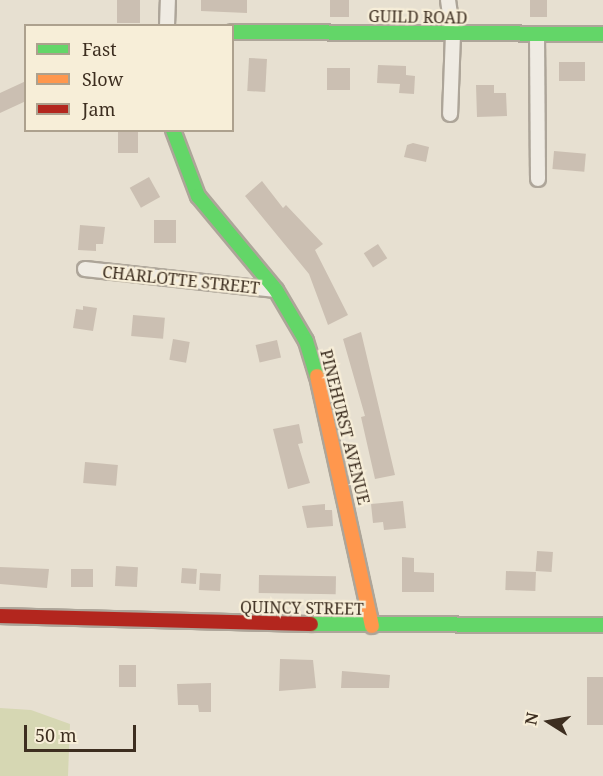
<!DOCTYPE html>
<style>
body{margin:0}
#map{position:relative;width:603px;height:776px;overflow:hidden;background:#e7e0d1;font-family:"Noto Serif",serif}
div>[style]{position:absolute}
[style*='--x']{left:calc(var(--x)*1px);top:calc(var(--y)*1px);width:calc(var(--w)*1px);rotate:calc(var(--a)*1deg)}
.green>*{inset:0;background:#d6d7b3}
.building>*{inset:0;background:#cbbfb2;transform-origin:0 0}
.roads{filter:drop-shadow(2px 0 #ada599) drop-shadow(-2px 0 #ada599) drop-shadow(0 2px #ada599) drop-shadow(0 -2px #ada599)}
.street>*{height:14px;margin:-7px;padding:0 7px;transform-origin:7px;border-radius:7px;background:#efebe3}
.fast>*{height:14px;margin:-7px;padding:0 7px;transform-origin:7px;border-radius:7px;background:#63d668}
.slow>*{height:14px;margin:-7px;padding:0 7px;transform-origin:7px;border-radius:7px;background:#ff974d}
.jam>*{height:14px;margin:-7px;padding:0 7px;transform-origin:7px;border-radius:7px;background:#b3261e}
span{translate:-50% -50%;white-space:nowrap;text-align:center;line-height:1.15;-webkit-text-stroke:4.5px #f7eed8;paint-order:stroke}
.street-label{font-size:16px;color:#3d2e20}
.legend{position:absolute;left:24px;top:24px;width:210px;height:108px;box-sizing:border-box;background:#f7eed8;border:2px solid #ada18e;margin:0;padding:8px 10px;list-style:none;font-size:18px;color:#3d2e20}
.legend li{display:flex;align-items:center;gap:12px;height:30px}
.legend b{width:30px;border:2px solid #ada18e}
.north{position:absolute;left:519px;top:692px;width:60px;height:60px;-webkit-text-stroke:4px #f7eed8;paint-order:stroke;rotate:281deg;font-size:16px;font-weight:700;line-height:24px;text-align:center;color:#3d2e20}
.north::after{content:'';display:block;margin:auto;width:21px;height:27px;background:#3d2e20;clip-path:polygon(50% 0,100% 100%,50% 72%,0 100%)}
.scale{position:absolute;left:24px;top:725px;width:112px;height:27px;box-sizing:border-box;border:3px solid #3d2e20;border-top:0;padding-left:8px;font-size:18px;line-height:21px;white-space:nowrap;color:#3d2e20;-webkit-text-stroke:4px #f7eed8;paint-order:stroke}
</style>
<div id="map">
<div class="green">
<div style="clip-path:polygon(0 708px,31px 710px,70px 724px,68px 776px,0 776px)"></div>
</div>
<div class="building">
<div style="left:117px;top:0;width:23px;height:23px"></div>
<div style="clip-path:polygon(201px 0,247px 0,247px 13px,201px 11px)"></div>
<div style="left:330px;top:0;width:19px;height:17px"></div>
<div style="left:530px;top:0;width:17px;height:17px"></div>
<div style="left:249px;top:58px;width:18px;height:33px;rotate:3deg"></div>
<div style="left:559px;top:62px;width:26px;height:19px"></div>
<div style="clip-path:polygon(378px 65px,406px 66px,406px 75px,415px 76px,414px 94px,399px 93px,400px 84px,377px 83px)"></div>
<div style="left:327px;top:68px;width:23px;height:22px"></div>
<div style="clip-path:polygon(26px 81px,26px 101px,0 113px,0 93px)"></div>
<div style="clip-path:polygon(476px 85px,494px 85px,494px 93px,506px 93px,507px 116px,477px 117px)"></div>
<div style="left:118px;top:130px;width:20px;height:23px"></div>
<div style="clip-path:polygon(413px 143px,429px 147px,426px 162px,404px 157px,407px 145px)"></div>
<div style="left:554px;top:151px;width:32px;height:18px;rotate:5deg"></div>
<div style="left:149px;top:177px;width:23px;height:22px;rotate:61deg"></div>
<div style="clip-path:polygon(262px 181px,283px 208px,286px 205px,323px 244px,315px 250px,348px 315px,328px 325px,309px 274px,245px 196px)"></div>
<div style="left:154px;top:220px;width:22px;height:23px"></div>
<div style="clip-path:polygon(80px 225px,105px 227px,103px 244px,96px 244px,96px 251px,78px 250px)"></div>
<div style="left:378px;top:244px;width:17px;height:17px;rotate:57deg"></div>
<div style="clip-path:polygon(83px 306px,97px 308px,93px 331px,73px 328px,76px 309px,83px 310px)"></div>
<div style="left:133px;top:315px;width:32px;height:21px;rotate:5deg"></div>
<div style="clip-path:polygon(361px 332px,395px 475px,375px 479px,361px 417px,365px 416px,343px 339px)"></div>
<div style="left:173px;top:339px;width:17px;height:21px;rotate:10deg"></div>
<div style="left:277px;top:340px;width:18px;height:22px;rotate:77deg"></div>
<div style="clip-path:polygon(299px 424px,303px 443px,298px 444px,310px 483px,288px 489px,273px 429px)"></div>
<div style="left:85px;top:462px;width:33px;height:21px;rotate:5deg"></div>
<div style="clip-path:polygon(403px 501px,406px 528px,384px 530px,383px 522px,373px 523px,371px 504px)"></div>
<div style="clip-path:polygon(325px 504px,325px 510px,332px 510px,333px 526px,307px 528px,302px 506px)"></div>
<div style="left:537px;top:551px;width:16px;height:20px;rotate:4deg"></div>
<div style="clip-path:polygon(402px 557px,414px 558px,414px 572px,434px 573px,434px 592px,402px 592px)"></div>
<div style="left:116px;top:566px;width:22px;height:20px;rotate:3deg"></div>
<div style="clip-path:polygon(0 567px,49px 569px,47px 588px,0 584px)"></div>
<div style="left:182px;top:568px;width:15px;height:15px;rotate:4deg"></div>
<div style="left:71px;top:569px;width:22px;height:18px"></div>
<div style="left:506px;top:571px;width:30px;height:19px;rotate:2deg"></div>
<div style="left:200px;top:573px;width:21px;height:17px;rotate:3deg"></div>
<div style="left:259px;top:575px;width:77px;height:18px;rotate:1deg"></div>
<div style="clip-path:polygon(280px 659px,313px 660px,316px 688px,279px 691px)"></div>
<div style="left:119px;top:665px;width:17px;height:22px"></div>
<div style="clip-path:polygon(342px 671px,390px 675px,389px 688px,341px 688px)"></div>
<div style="left:587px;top:677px;width:16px;height:48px"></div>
<div style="clip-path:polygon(211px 683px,211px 712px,199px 712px,198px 705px,178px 705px,177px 684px)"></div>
</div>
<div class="roads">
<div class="street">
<div style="--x:448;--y:0;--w:34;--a:82"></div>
<div style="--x:453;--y:34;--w:80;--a:92.1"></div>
<div style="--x:167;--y:26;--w:26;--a:-88"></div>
<div style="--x:537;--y:35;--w:144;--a:89.6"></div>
<div style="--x:85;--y:269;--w:192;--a:6.3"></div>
</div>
<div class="fast">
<div style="--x:232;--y:32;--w:371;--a:0.3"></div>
<div style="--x:173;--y:130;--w:71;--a:69.3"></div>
<div style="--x:198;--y:196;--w:122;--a:50.3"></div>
<div style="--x:276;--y:290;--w:59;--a:59.5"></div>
<div style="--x:306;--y:341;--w:37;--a:73"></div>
<div style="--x:311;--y:624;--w:292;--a:0.2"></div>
</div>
<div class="slow">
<div style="--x:317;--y:376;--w:256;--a:77.6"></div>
</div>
<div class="jam">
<div style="--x:0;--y:616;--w:311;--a:1.5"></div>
</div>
</div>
<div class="street-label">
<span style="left:418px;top:17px;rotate:1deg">GUILD ROAD</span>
<span style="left:181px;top:280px;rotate:6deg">CHARLOTTE STREET</span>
<span style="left:345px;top:427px;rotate:76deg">PINEHURST AVENUE</span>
<span style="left:302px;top:608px;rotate:1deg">QUINCY STREET</span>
</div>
<ul class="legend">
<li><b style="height:8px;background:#63d668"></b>Fast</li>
<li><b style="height:8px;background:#ff974d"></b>Slow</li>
<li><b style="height:8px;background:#b3261e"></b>Jam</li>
</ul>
<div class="north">N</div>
<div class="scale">50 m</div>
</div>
